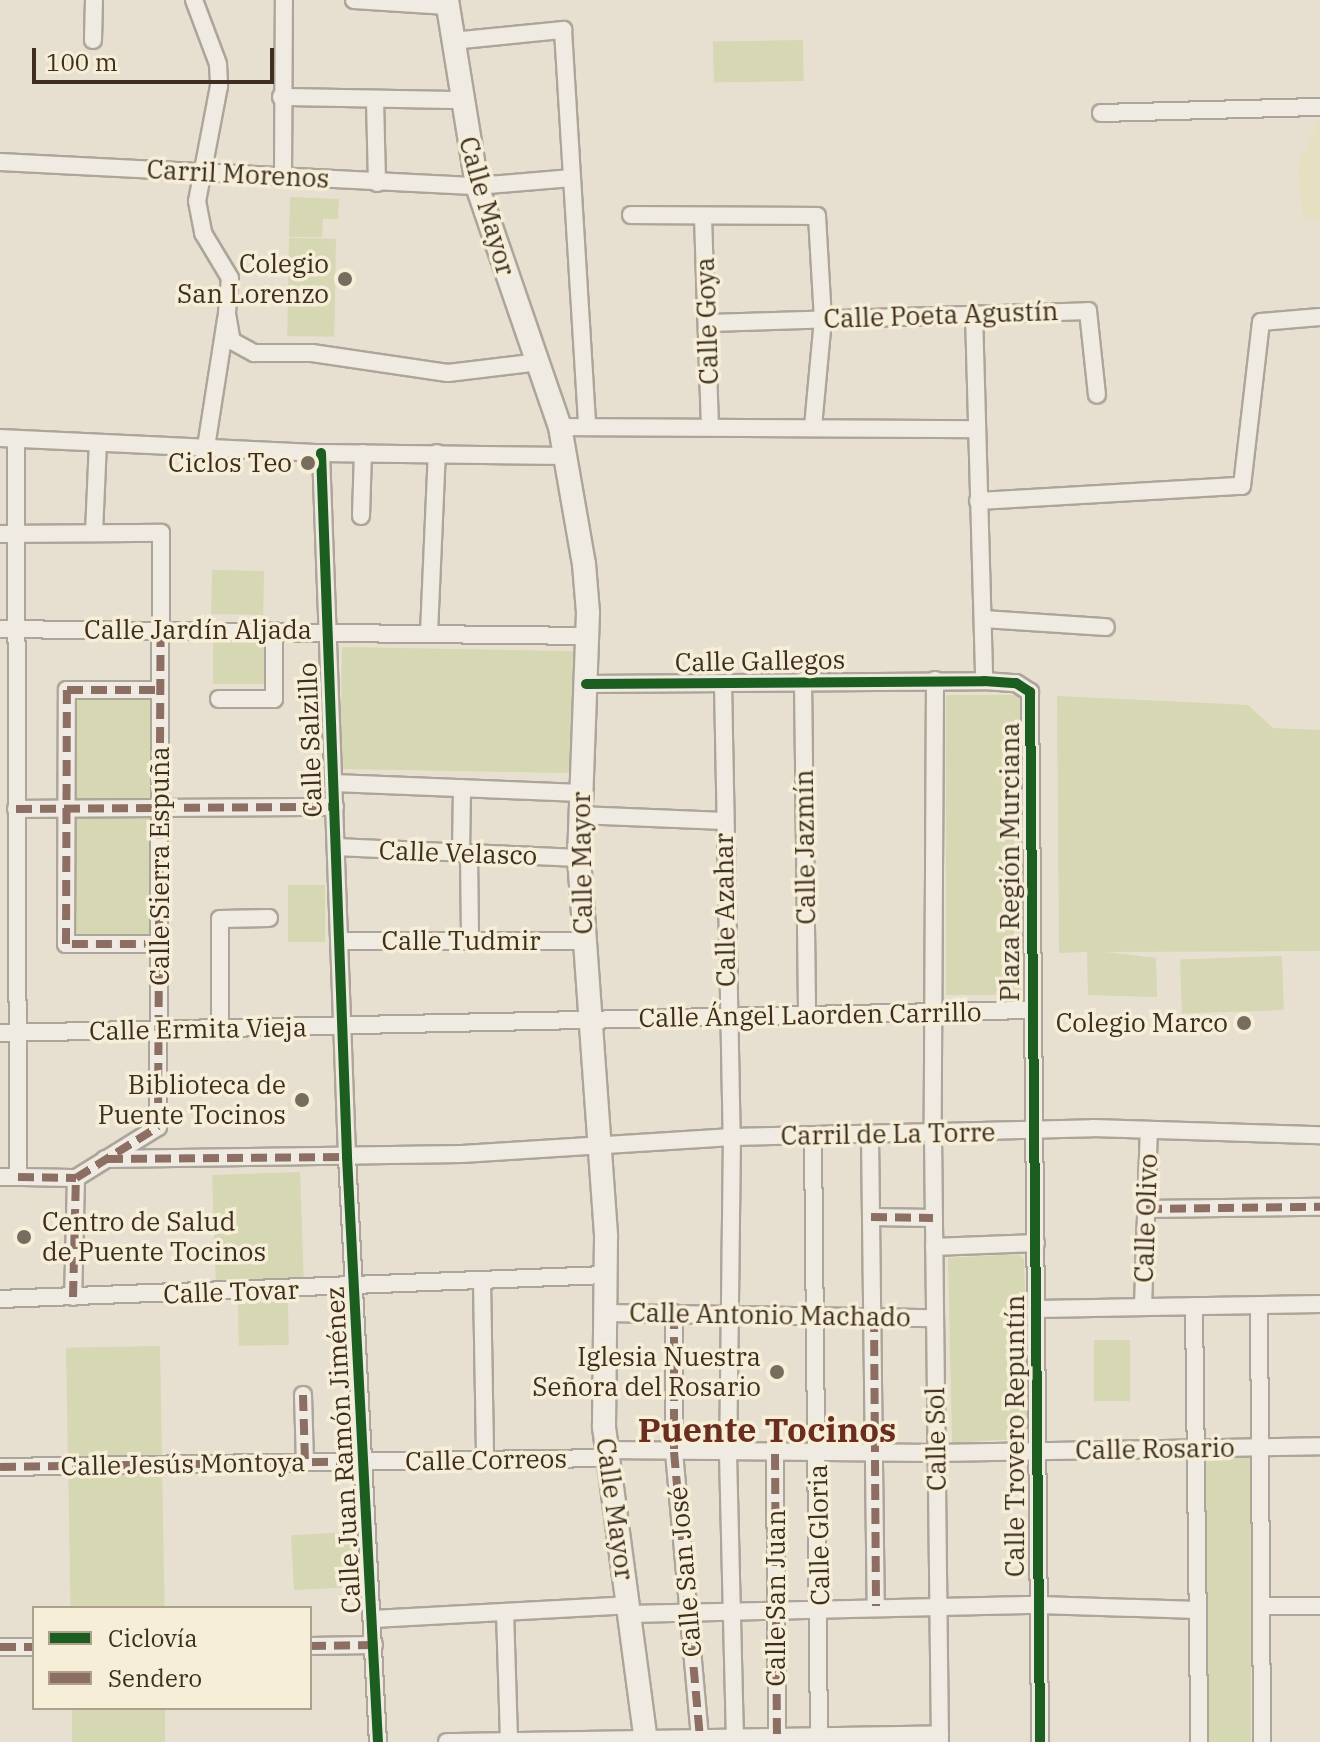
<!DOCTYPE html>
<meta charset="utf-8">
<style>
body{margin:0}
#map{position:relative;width:1320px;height:1742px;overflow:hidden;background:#e7e0d1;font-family:"IBM Plex Serif",serif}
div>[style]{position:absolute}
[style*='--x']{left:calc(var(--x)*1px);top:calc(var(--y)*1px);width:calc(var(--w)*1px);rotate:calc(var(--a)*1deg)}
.farmland>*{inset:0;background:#e6dfc2}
.green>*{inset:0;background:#d6d7b3;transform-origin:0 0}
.roads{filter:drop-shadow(2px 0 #ada599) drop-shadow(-2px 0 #ada599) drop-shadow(0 2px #ada599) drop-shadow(0 -2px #ada599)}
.street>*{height:16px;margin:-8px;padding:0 8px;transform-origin:8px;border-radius:8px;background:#efebe3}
.secondary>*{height:22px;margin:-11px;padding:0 11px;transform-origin:11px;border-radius:11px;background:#efebe3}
.quiet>*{height:8px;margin-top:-4px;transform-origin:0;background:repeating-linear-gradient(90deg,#8d6e63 0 16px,transparent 0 24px)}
.cycleway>*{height:10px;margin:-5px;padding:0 5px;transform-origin:5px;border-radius:5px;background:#1b5e20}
.dots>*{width:22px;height:22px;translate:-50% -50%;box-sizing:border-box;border:4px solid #f7eed8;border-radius:50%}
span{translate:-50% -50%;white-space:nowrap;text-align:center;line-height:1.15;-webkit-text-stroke:7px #f7eed8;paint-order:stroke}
.street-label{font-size:26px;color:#3d2e20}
.poi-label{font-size:26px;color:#3d2e20}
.right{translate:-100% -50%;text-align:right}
.left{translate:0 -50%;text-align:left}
.district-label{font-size:34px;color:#6b2e1e;font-weight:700}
.legend{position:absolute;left:32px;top:1606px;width:280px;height:104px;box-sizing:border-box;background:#f7eed8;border:2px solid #ada18e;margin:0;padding:10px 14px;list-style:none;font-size:24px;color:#3d2e20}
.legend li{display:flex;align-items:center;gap:16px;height:40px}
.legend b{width:40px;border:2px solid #ada18e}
.scale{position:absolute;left:32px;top:48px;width:242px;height:36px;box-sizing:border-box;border:4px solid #3d2e20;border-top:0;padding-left:10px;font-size:24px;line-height:28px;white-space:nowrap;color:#3d2e20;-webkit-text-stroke:6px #f7eed8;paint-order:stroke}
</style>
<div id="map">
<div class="farmland">
<div style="clip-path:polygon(1320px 119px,1320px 219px,1303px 219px,1297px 165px)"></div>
</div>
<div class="green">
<div style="left:803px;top:40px;width:41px;height:90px;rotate:89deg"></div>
<div style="clip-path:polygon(290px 197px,339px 199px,338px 219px,323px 219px,322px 237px,289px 237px)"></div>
<div style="left:289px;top:238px;width:47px;height:98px;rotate:1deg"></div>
<div style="left:212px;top:570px;width:52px;height:44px;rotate:1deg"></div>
<div style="left:213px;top:639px;width:53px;height:45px"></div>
<div style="left:342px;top:647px;width:237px;height:122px;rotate:1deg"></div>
<div style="left:67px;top:690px;width:93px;height:254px"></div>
<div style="left:946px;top:695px;width:74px;height:300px"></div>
<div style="clip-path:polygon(1057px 696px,1248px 705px,1273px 728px,1320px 730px,1320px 951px,1106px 952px,1156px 958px,1157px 997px,1088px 995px,1087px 952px,1059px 953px)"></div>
<div style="left:288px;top:885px;width:37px;height:57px"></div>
<div style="left:1282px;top:956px;width:54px;height:102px;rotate:88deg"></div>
<div style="left:300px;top:1172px;width:113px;height:88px;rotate:88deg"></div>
<div style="clip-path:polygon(1018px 1254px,1024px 1259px,1029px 1438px,952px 1443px,948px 1258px)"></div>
<div style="left:288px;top:1302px;width:43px;height:50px;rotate:89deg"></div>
<div style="left:1094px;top:1340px;width:36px;height:61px"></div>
<div style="left:160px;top:1346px;width:262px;height:94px;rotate:89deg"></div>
<div style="left:1204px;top:1457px;width:47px;height:285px"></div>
<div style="left:352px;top:1532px;width:55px;height:61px;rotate:87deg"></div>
<div style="left:72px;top:1708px;width:93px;height:34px"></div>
</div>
<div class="roads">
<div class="street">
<div style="--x:194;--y:0;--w:68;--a:69.4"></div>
<div style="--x:218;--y:64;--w:22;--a:87"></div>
<div style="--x:219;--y:86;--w:117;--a:100.8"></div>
<div style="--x:197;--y:201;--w:33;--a:79"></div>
<div style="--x:203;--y:233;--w:52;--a:59"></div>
<div style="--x:230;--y:278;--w:36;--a:95"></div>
<div style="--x:227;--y:314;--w:27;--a:80"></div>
<div style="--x:232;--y:341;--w:25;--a:29"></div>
<div style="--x:254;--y:353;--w:58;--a:0"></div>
<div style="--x:312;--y:353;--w:137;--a:8.4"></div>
<div style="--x:448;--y:373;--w:92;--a:-6.9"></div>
<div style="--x:354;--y:0;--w:93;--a:3.7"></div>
<div style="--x:93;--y:40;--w:40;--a:-88.6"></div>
<div style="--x:452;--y:41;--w:112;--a:-5.7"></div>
<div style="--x:563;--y:30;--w:395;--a:86.5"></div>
<div style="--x:281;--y:97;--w:178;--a:1"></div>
<div style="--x:375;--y:100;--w:83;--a:88.6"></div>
<div style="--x:1101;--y:113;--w:219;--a:-1.6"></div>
<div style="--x:0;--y:162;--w:478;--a:2.9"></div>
<div style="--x:477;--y:186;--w:95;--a:-4.8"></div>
<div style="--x:283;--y:176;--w:176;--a:-89.7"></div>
<div style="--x:631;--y:215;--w:186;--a:0.3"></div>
<div style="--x:817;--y:216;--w:103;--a:86.7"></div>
<div style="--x:823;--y:319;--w:108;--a:95.3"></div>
<div style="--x:703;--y:217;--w:208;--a:88.1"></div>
<div style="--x:974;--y:314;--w:367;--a:88.4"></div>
<div style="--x:710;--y:323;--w:378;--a:-1.8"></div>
<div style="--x:1088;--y:311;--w:84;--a:83.9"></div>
<div style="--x:560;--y:427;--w:417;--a:0.3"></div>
<div style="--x:0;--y:438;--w:321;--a:2.7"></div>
<div style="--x:321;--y:453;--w:246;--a:0.7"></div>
<div style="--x:206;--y:447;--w:130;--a:-81.1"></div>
<div style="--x:321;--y:453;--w:704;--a:87.88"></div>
<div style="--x:347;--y:1157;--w:586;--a:86.97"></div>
<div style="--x:978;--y:501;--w:264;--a:-3.3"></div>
<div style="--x:1242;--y:486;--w:165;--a:-83.4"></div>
<div style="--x:1261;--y:322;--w:59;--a:-4.8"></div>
<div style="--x:361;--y:516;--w:63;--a:-88.2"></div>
<div style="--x:94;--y:533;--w:90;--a:-87.5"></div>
<div style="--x:0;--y:534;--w:161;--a:-0.4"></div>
<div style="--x:161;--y:533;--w:594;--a:90.29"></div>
<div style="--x:158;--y:1127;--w:97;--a:148.1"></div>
<div style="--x:76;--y:1178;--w:119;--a:91.4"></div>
<div style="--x:984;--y:619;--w:122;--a:3.8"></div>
<div style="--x:0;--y:629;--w:588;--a:0.68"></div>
<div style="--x:429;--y:633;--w:180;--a:-87.5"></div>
<div style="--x:935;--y:680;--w:456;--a:90.3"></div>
<div style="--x:933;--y:1136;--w:606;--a:89.34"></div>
<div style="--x:803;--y:681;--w:333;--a:89.3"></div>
<div style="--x:723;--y:683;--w:454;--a:88.9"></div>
<div style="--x:732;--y:1137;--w:317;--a:90.7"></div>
<div style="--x:728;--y:1454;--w:288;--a:88.6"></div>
<div style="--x:586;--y:684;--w:398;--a:-0.4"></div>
<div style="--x:984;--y:681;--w:32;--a:4"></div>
<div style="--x:1016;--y:683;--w:17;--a:33"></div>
<div style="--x:1030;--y:692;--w:1050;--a:89.45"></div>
<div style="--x:219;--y:699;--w:55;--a:0"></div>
<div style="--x:274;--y:699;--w:68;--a:-90"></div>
<div style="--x:334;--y:783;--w:247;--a:2.3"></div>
<div style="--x:16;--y:809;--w:319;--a:-0.4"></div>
<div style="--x:580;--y:815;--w:143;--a:2.4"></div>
<div style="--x:336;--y:847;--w:243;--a:2.6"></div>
<div style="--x:461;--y:853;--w:65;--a:-89.1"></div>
<div style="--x:469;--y:853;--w:88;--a:89.3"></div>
<div style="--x:340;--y:941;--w:242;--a:0"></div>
<div style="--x:160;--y:944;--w:94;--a:180"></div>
<div style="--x:66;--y:944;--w:254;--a:-89.8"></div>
<div style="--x:67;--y:690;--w:93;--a:0"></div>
<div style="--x:220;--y:1028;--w:109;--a:-90"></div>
<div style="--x:220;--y:919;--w:49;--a:-1.2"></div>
<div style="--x:0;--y:1033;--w:1033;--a:-1.28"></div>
<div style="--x:870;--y:1136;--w:470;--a:89.3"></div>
<div style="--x:813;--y:1137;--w:605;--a:89.43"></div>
<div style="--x:105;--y:1159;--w:357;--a:-0.8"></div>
<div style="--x:462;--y:1154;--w:271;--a:-3.6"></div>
<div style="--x:732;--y:1137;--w:361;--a:-1.4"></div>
<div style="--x:1093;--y:1128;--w:227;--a:1.8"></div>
<div style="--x:0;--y:1177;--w:18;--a:0"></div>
<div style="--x:18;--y:1177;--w:738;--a:-90.16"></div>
<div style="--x:18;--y:1177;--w:58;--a:1"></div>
<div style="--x:1146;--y:1209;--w:174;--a:-0.7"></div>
<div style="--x:871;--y:1217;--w:62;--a:0.9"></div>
<div style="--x:934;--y:1247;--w:102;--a:-2.2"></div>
<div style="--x:482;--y:1281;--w:179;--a:89"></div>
<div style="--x:0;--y:1299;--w:606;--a:-2.27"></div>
<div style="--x:1194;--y:1306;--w:436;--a:89.3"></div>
<div style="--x:1259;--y:1306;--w:436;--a:89.6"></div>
<div style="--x:1143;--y:1307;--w:177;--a:-88.1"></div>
<div style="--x:1037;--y:1309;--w:283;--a:-1"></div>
<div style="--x:605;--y:1313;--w:330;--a:0.9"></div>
<div style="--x:674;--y:1313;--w:139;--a:90"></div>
<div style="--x:674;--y:1452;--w:284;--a:84.8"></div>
<div style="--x:303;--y:1395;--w:67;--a:88.3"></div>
<div style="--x:605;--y:1450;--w:331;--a:0.5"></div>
<div style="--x:936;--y:1453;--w:384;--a:-1"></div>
<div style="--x:775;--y:1454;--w:288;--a:89.6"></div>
<div style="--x:0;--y:1467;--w:606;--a:-0.85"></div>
<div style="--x:1261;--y:1606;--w:59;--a:0"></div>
<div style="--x:505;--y:1612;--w:130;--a:88.2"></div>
<div style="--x:629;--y:1614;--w:410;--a:-1.3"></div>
<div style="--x:1039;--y:1605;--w:158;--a:1.8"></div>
<div style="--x:373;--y:1619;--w:255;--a:-3.1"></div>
<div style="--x:310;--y:1646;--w:64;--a:-0.9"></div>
<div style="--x:0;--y:1647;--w:34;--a:0"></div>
<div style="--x:447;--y:1742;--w:493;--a:-0.9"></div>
</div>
<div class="secondary">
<div style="--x:447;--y:0;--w:188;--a:80.8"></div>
<div style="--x:477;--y:186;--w:255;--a:71"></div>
<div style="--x:560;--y:427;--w:139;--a:80.1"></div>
<div style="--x:584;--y:564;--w:49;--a:85.3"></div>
<div style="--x:588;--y:613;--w:245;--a:92.1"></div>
<div style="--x:579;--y:858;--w:380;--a:85.9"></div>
<div style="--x:606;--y:1237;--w:190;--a:90.6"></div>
<div style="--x:604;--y:1427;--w:318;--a:82.4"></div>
</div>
</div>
<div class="quiet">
<div style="--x:16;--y:809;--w:319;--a:-0.4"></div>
<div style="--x:160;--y:944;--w:94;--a:180"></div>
<div style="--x:66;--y:944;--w:254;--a:-89.8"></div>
<div style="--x:67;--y:690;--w:93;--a:0"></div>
<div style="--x:107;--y:1159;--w:240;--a:-0.5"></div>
<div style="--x:18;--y:1177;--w:58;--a:1"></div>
<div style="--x:1146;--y:1209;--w:174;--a:-0.7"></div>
<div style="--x:871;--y:1217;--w:62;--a:0.9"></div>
<div style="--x:73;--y:1297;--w:119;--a:-88.6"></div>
<div style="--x:76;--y:1178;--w:97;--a:-31.9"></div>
<div style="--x:158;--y:1127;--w:497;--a:-89.7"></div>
<div style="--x:674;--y:1313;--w:139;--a:90"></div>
<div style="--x:674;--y:1452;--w:284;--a:84.8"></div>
<div style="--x:874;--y:1316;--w:290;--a:89.6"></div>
<div style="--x:303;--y:1395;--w:67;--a:88.3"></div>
<div style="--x:775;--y:1454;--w:288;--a:89.6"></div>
<div style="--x:0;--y:1467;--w:366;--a:-0.9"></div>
<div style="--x:310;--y:1646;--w:64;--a:-0.9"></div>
<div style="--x:0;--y:1647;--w:34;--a:0"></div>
</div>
<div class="cycleway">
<div style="--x:321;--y:453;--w:704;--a:87.88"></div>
<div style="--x:347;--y:1157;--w:586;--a:86.97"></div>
<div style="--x:586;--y:684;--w:398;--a:-0.4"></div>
<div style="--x:984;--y:681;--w:32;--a:4"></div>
<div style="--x:1016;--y:683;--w:17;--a:33"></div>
<div style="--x:1030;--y:692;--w:1050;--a:89.45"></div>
</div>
<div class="dots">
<div style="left:345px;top:279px;background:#786c5e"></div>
<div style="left:308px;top:463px;background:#786c5e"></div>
<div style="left:1244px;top:1023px;background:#786c5e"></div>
<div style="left:302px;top:1100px;background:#786c5e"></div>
<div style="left:24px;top:1237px;background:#786c5e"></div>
<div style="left:777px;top:1372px;background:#786c5e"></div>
</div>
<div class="street-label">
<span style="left:238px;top:174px;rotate:3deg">Carril Morenos</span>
<span style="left:487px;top:206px;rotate:74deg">Calle Mayor</span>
<span style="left:941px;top:315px;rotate:-2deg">Calle Poeta Agustín</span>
<span style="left:707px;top:321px;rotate:-92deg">Calle Goya</span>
<span style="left:198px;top:630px">Calle Jardín Aljada</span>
<span style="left:760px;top:661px;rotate:-1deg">Calle Gallegos</span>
<span style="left:310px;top:740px;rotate:-92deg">Calle Salzillo</span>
<span style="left:805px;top:847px;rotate:-91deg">Calle Jazmín</span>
<span style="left:458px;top:853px;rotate:2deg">Calle Velasco</span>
<span style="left:1010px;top:862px;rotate:-90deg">Plaza Región Murciana</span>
<span style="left:582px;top:863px;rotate:-91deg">Calle Mayor</span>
<span style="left:160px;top:866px;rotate:-90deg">Calle Sierra Espuña</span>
<span style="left:725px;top:910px;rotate:-91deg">Calle Azahar</span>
<span style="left:461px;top:941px">Calle Tudmir</span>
<span style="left:810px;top:1015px;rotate:-1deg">Calle Ángel Laorden Carrillo</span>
<span style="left:198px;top:1029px;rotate:-1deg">Calle Ermita Vieja</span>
<span style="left:888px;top:1134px;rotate:-1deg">Carril de La Torre</span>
<span style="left:1146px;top:1218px;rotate:-88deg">Calle Olivo</span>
<span style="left:231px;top:1292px;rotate:-2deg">Calle Tovar</span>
<span style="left:770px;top:1315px;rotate:1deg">Calle Antonio Machado</span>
<span style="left:1015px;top:1436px;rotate:-90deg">Calle Trovero Repuntín</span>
<span style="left:936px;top:1439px;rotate:-91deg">Calle Sol</span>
<span style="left:1155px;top:1449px;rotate:-1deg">Calle Rosario</span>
<span style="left:343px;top:1450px;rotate:-93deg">Calle Juan Ramón Jiménez</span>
<span style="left:486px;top:1460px;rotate:-1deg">Calle Correos</span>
<span style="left:183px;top:1464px;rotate:-1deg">Calle Jesús Montoya</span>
<span style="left:615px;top:1509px;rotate:82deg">Calle Mayor</span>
<span style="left:819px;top:1535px;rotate:-91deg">Calle Gloria</span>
<span style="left:685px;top:1572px;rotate:-95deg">Calle San José</span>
<span style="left:776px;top:1598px;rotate:-90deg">Calle San Juan</span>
</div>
<div class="poi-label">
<span class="right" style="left:329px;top:279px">Colegio<br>San Lorenzo</span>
<span class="right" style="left:292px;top:463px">Ciclos Teo</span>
<span class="right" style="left:1228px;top:1023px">Colegio Marco</span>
<span class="right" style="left:286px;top:1100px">Biblioteca de<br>Puente Tocinos</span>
<span class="left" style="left:42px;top:1237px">Centro de Salud<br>de Puente Tocinos</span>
<span class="right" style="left:761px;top:1372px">Iglesia Nuestra<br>Señora del Rosario</span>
</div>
<div class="district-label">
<span style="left:767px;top:1430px">Puente Tocinos</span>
</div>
<ul class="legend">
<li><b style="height:10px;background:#1b5e20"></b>Ciclovía</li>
<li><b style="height:10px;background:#8d6e63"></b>Sendero</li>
</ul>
<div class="scale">100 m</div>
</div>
